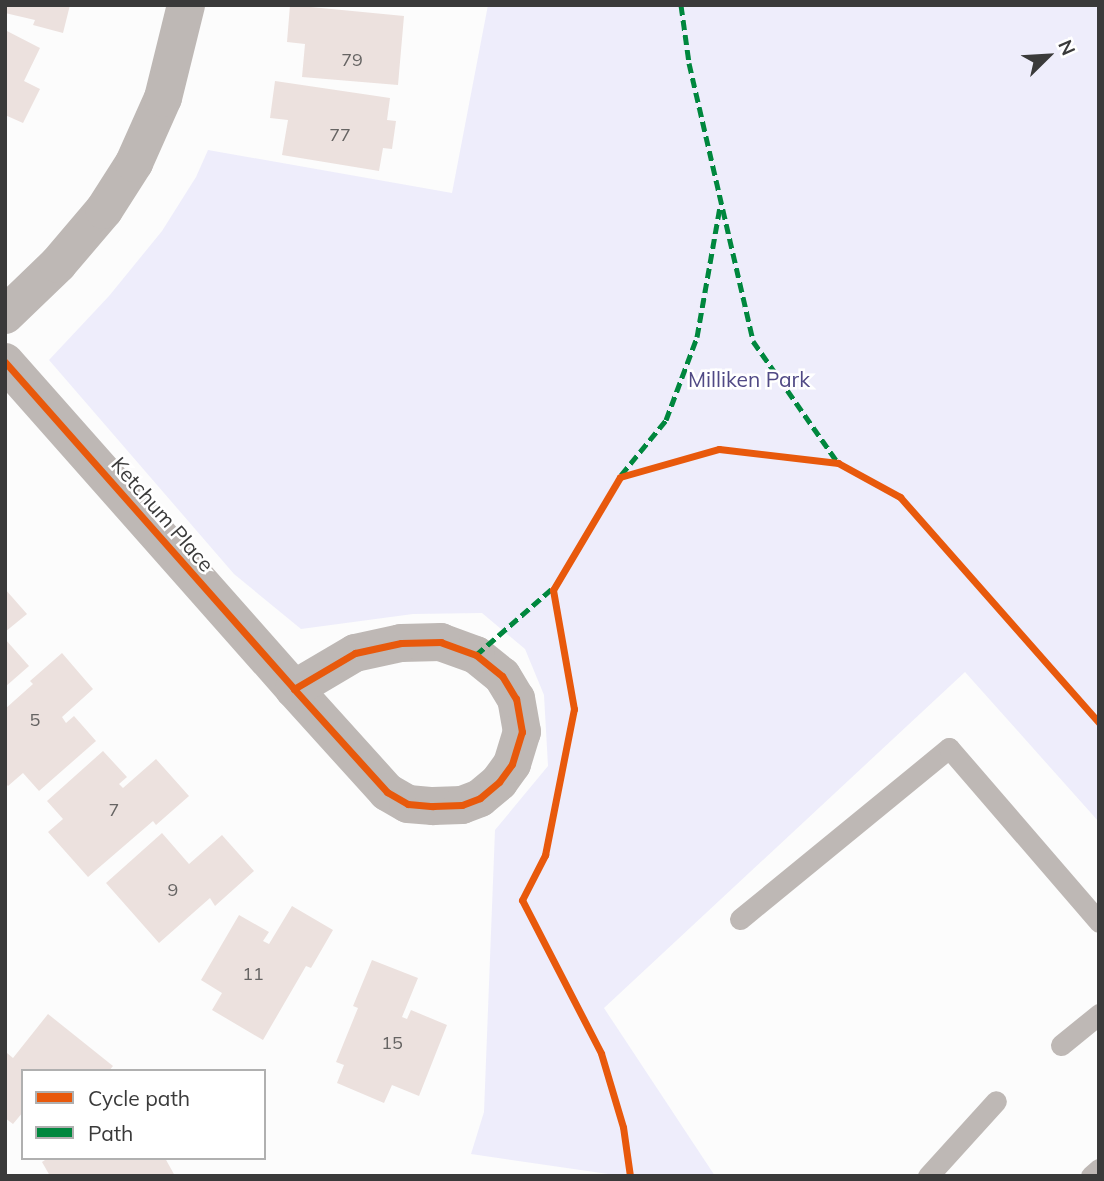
<!DOCTYPE html>
<style>
body{margin:0}
#map{position:relative;width:1104px;height:1181px;overflow:hidden;background:#fcfcfc;font-family:Mulish,sans-serif}
div>[style]{position:absolute}
[style*='--x']{left:calc(var(--x)*1px);top:calc(var(--y)*1px);width:calc(var(--w)*1px);rotate:calc(var(--a)*1deg)}
.green>*{inset:0;background:#eeedfb}
.building>*{inset:0;background:#ece1de}
.lane>*{height:21px;margin:-10.5px;padding:0 10.5px;transform-origin:10.5px;border-radius:10.5px;background:#beb8b5}
.street>*{height:38px;margin:-19px;padding:0 19px;transform-origin:19px;border-radius:19px;background:#beb8b5}
.quiet>*{height:5px;margin-top:-2.5px;transform-origin:0;background:repeating-linear-gradient(90deg,#00873e 0 10px,transparent 0 15px)}
.cycleway>*{height:7px;margin:-3.5px;padding:0 3.5px;transform-origin:3.5px;border-radius:3.5px;background:#e8590c}
span{translate:-50% -50%;white-space:nowrap;text-align:center;line-height:1.15;-webkit-text-stroke:5px #fff;paint-order:stroke}
.number-label{font-size:18px;color:#666463}
.number-label span{-webkit-text-stroke-width:0}
.park-label{font-size:21px;color:#504985}
.street-label{font-size:21px;color:#3a3a3a}
.frame{position:absolute;inset:0;border:7px solid #3a3a3a;pointer-events:none}
.legend{position:absolute;left:21px;top:1069px;width:245px;height:91px;box-sizing:border-box;background:#fff;border:2px solid #b0b0b0;margin:0;padding:9px 12px;list-style:none;font-size:21px;color:#3a3a3a}
.legend li{display:flex;align-items:center;gap:14px;height:35px}
.legend b{width:35px;border:2px solid #b0b0b0}
.north{position:absolute;left:1013px;top:21px;width:70px;height:70px;-webkit-text-stroke:5px #fff;paint-order:stroke;rotate:66deg;font-size:19px;font-weight:700;line-height:28px;text-align:center;color:#3a3a3a}
.north::after{content:'';display:block;margin:auto;width:24px;height:32px;background:#3a3a3a;clip-path:polygon(50% 0,100% 100%,50% 72%,0 100%)}
</style>
<div id="map">
<div class="green">
<div style="clip-path:polygon(488px 5px,1099px 5px,1099px 822px,965px 672px,604px 1008px,715px 1176px,622px 1176px,471px 1154px,484px 1112px,495px 830px,548px 766px,544px 695px,525px 649px,482px 613px,413px 614px,301px 629px,234px 574px,49px 360px,109px 296px,162px 231px,196px 177px,208px 150px,452px 193px)"></div>
</div>
<div class="building">
<div style="clip-path:polygon(5px 5px,70px 5px,63px 33px,33px 25px,35px 20px,5px 13px)"></div>
<div style="clip-path:polygon(290px 5px,404px 16px,398px 85px,302px 77px,305px 44px,287px 42px)"></div>
<div style="clip-path:polygon(5px 30px,40px 48px,24px 81px,40px 89px,23px 123px,5px 115px)"></div>
<div style="clip-path:polygon(275px 81px,390px 98px,387px 120px,396px 121px,392px 149px,383px 148px,379px 171px,282px 155px,288px 120px,270px 118px)"></div>
<div style="clip-path:polygon(5px 589px,27px 614px,5px 632px)"></div>
<div style="clip-path:polygon(5px 639px,29px 666px,5px 687px)"></div>
<div style="clip-path:polygon(62px 653px,93px 689px,62px 717px,66px 723px,74px 716px,96px 741px,39px 791px,23px 773px,8px 786px,5px 783px,5px 709px,33px 684px,30px 681px)"></div>
<div style="clip-path:polygon(103px 751px,127px 777px,119px 784px,123px 788px,156px 759px,189px 796px,156px 825px,153px 821px,88px 877px,48px 832px,63px 819px,47px 801px)"></div>
<div style="clip-path:polygon(162px 833px,189px 864px,222px 835px,254px 871px,215px 906px,210px 898px,159px 943px,106px 883px)"></div>
<div style="clip-path:polygon(292px 906px,333px 930px,311px 968px,306px 966px,263px 1040px,212px 1010px,222px 993px,201px 980px,239px 915px,269px 932px,263px 941px,269px 944px)"></div>
<div style="clip-path:polygon(372px 960px,418px 978px,402px 1017px,407px 1019px,411px 1010px,447px 1025px,419px 1096px,392px 1085px,384px 1103px,337px 1083px,344px 1065px,336px 1062px,358px 1008px,353px 1006px)"></div>
<div style="clip-path:polygon(48px 1014px,113px 1066px,109px 1071px,23px 1071px,23px 1112px,13px 1124px,5px 1118px,5px 1056px,7px 1053px,13px 1058px)"></div>
<div style="clip-path:polygon(48px 1158px,165px 1158px,175px 1176px,50px 1176px,42px 1162px)"></div>
</div>
<div class="lane">
<div style="--x:740;--y:919;--w:270;--a:-39.3"></div>
<div style="--x:949;--y:748;--w:230;--a:49.2"></div>
<div style="--x:1061;--y:1045;--w:49;--a:-39.2"></div>
<div style="--x:928;--y:1176;--w:101;--a:-47.8"></div>
<div style="--x:1091;--y:1176;--w:11;--a:-41"></div>
</div>
<div class="street">
<div style="--x:5;--y:315;--w:74;--a:-43.9"></div>
<div style="--x:58;--y:264;--w:71;--a:-49.6"></div>
<div style="--x:104;--y:210;--w:56;--a:-57.4"></div>
<div style="--x:134;--y:163;--w:71;--a:-66"></div>
<div style="--x:163;--y:98;--w:96;--a:-76.1"></div>
<div style="--x:5;--y:362;--w:436;--a:48.5"></div>
<div style="--x:294;--y:689;--w:139;--a:47.9"></div>
<div style="--x:387;--y:792;--w:24;--a:30"></div>
<div style="--x:408;--y:804;--w:25;--a:5"></div>
<div style="--x:433;--y:806;--w:29;--a:-2"></div>
<div style="--x:462;--y:805;--w:19;--a:-21"></div>
<div style="--x:480;--y:798;--w:25;--a:-40"></div>
<div style="--x:499;--y:782;--w:22;--a:-54"></div>
<div style="--x:512;--y:764;--w:34;--a:-73"></div>
<div style="--x:522;--y:732;--w:34;--a:-100"></div>
<div style="--x:516;--y:699;--w:27;--a:-121"></div>
<div style="--x:502;--y:676;--w:33;--a:-141"></div>
<div style="--x:476;--y:655;--w:37;--a:-160"></div>
<div style="--x:441;--y:642;--w:40;--a:178.6"></div>
<div style="--x:401;--y:643;--w:47;--a:167.7"></div>
<div style="--x:355;--y:653;--w:71;--a:149.5"></div>
</div>
<div class="quiet">
<div style="--x:681;--y:5;--w:59;--a:82.1"></div>
<div style="--x:689;--y:63;--w:285;--a:77"></div>
<div style="--x:753;--y:341;--w:149;--a:55.1"></div>
<div style="--x:621;--y:475;--w:71;--a:-50.7"></div>
<div style="--x:666;--y:420;--w:89;--a:-69.5"></div>
<div style="--x:697;--y:337;--w:132;--a:-80"></div>
<div style="--x:476;--y:655;--w:105;--a:-41.1"></div>
</div>
<div class="cycleway">
<div style="--x:5;--y:362;--w:436;--a:48.5"></div>
<div style="--x:294;--y:689;--w:139;--a:47.9"></div>
<div style="--x:387;--y:792;--w:24;--a:30"></div>
<div style="--x:408;--y:804;--w:25;--a:5"></div>
<div style="--x:433;--y:806;--w:29;--a:-2"></div>
<div style="--x:462;--y:805;--w:19;--a:-21"></div>
<div style="--x:480;--y:798;--w:25;--a:-40"></div>
<div style="--x:499;--y:782;--w:22;--a:-54"></div>
<div style="--x:512;--y:764;--w:34;--a:-73"></div>
<div style="--x:522;--y:732;--w:34;--a:-100"></div>
<div style="--x:516;--y:699;--w:27;--a:-121"></div>
<div style="--x:502;--y:676;--w:33;--a:-141"></div>
<div style="--x:476;--y:655;--w:37;--a:-160"></div>
<div style="--x:441;--y:642;--w:40;--a:178.6"></div>
<div style="--x:401;--y:643;--w:47;--a:167.7"></div>
<div style="--x:355;--y:653;--w:71;--a:149.5"></div>
<div style="--x:630;--y:1176;--w:49;--a:-98.1"></div>
<div style="--x:623;--y:1127;--w:77;--a:-106.6"></div>
<div style="--x:601;--y:1053;--w:172;--a:-117.3"></div>
<div style="--x:522;--y:900;--w:51;--a:-62.9"></div>
<div style="--x:545;--y:855;--w:149;--a:-78.8"></div>
<div style="--x:574;--y:709;--w:121;--a:-100"></div>
<div style="--x:553;--y:590;--w:131;--a:-59.3"></div>
<div style="--x:620;--y:477;--w:103;--a:-15.8"></div>
<div style="--x:719;--y:449;--w:120;--a:6.7"></div>
<div style="--x:838;--y:463;--w:71;--a:28.7"></div>
<div style="--x:900;--y:497;--w:301;--a:48.6"></div>
</div>
<div class="number-label">
<span style="left:352px;top:60px">79</span>
<span style="left:340px;top:135px">77</span>
<span style="left:35px;top:720px">5</span>
<span style="left:114px;top:810px">7</span>
<span style="left:173px;top:890px">9</span>
<span style="left:253px;top:974px">11</span>
<span style="left:392px;top:1043px">15</span>
</div>
<div class="park-label">
<span style="left:749px;top:379px">Milliken Park</span>
</div>
<div class="street-label">
<span style="left:163px;top:514px;rotate:49deg">Ketchum Place</span>
</div>
<div class="frame"></div>
<ul class="legend">
<li><b style="height:9px;background:#e8590c"></b>Cycle path</li>
<li><b style="height:9px;background:#00873e"></b>Path</li>
</ul>
<div class="north">N</div>
</div>
